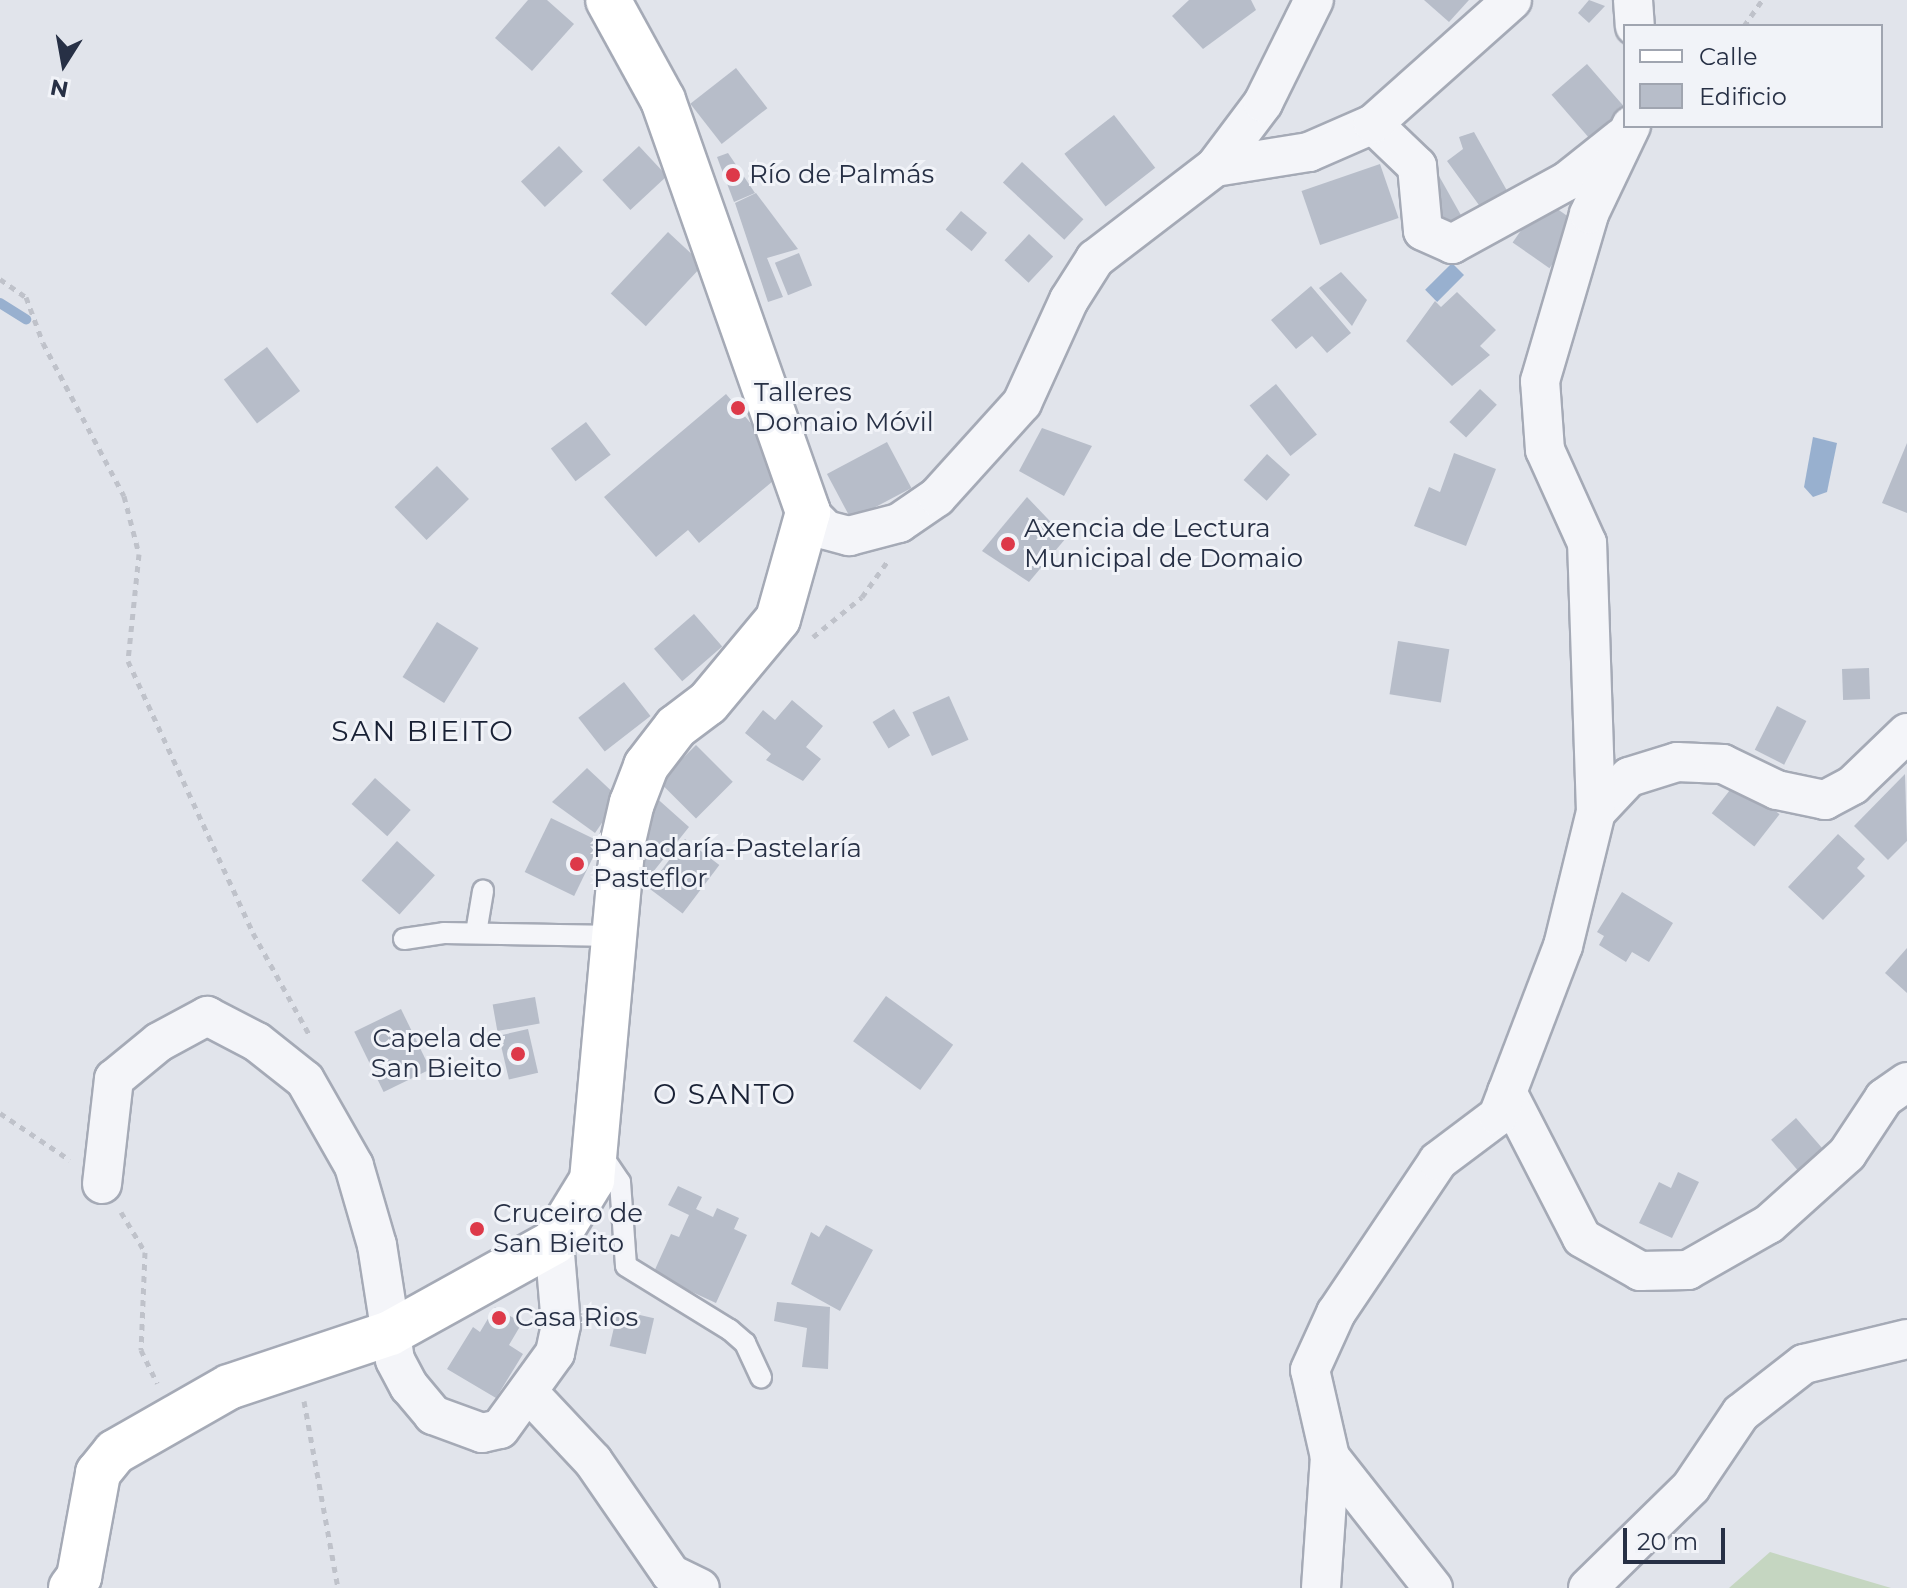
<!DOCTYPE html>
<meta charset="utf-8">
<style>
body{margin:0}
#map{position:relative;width:1907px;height:1588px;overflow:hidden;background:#e1e4eb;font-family:Montserrat,sans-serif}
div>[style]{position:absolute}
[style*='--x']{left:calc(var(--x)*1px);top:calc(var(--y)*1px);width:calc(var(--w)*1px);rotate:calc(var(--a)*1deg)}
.green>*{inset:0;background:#c5d6c1}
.water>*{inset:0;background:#98b0cf;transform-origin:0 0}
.stream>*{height:10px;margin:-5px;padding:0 5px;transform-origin:5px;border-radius:5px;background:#98b0cf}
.building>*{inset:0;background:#b7bdc9;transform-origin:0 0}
.path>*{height:5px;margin-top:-2.5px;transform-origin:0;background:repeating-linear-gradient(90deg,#bfc2ca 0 6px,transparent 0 12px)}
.roads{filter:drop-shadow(2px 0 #a5aab6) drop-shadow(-2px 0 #a5aab6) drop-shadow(0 2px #a5aab6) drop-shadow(0 -2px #a5aab6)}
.lane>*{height:20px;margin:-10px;padding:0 10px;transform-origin:10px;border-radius:10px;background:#f4f5f9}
.street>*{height:38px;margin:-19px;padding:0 19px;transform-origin:19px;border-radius:19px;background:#f4f5f9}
.secondary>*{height:44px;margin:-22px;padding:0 22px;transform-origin:22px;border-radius:22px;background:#fff}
.dots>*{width:22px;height:22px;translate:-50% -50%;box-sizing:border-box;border:4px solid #f1f3f8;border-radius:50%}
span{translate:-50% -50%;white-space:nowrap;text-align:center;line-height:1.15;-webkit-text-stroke:6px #f1f3f8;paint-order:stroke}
.poi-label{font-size:26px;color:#273045}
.left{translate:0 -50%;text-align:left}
.right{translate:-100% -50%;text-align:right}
.neighbourhood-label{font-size:28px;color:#192135;letter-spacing:2px}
.legend{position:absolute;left:1623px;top:24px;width:260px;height:104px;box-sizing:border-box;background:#f1f3f8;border:2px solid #a0a5b0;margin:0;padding:10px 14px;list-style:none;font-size:24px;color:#273045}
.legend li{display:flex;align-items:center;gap:16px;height:40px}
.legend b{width:40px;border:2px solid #a0a5b0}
.north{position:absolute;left:24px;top:24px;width:80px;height:80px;-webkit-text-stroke:6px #f1f3f8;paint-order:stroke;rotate:191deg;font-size:22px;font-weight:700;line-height:32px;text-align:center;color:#273045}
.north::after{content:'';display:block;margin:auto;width:28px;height:36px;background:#273045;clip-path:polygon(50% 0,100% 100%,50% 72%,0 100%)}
.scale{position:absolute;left:1623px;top:1528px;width:102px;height:36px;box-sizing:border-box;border:4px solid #273045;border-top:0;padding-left:10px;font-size:24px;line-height:28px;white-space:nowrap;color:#273045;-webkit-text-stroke:6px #f1f3f8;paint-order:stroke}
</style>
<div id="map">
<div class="green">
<div style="clip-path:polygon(1770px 1552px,1891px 1588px,1729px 1588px)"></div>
</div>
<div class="water">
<div style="left:1452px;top:263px;width:17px;height:38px;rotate:45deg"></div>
<div style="clip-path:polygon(1813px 437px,1837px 443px,1827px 492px,1813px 497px,1804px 487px)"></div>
</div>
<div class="stream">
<div style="--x:0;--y:303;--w:31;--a:32"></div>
</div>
<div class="building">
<div style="clip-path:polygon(528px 0,547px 0,574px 24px,532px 71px,495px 38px)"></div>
<div style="clip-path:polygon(1189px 0,1251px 0,1256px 10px,1203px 49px,1172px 16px)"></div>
<div style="clip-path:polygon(1424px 0,1469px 0,1449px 22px)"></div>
<div style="clip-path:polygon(1589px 0,1605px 6px,1589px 23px,1578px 13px)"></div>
<div style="left:1587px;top:64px;width:57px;height:47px;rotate:49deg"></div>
<div style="left:736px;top:68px;width:51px;height:58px;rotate:52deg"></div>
<div style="left:1114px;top:115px;width:67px;height:63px;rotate:52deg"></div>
<div style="clip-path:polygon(1474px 132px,1510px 196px,1484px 212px,1447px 161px,1463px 149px,1459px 137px)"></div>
<div style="left:559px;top:146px;width:35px;height:52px;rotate:47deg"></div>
<div style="left:639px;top:146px;width:41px;height:50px;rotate:47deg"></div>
<div style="clip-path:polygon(728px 153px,755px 193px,734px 202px,717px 157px)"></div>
<div style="left:1022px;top:162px;width:84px;height:28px;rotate:43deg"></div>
<div style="left:1380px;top:164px;width:57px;height:83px;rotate:71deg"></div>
<div style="clip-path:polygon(1439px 176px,1462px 217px,1443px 224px,1426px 180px)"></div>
<div style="clip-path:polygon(756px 193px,798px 249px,767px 258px,783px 297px,768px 302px,735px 203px)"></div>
<div style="left:1543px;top:199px;width:45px;height:53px;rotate:35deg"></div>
<div style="left:961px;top:211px;width:34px;height:24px;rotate:40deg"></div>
<div style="left:668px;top:232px;width:48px;height:84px;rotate:43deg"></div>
<div style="left:1029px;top:234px;width:33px;height:36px;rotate:43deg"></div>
<div style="left:799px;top:253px;width:35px;height:26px;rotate:68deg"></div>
<div style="clip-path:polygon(1341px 272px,1367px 300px,1352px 326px,1319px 288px)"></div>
<div style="clip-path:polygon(1311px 286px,1351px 333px,1327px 353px,1312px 336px,1296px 349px,1271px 320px)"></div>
<div style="clip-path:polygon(1457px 292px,1496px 330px,1480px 346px,1490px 355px,1452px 386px,1406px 341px,1435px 301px,1441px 307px)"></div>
<div style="left:267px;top:347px;width:55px;height:54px;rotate:53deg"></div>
<div style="left:1276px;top:384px;width:65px;height:34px;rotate:51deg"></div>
<div style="left:1480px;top:389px;width:23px;height:45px;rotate:43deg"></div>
<div style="clip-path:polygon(726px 394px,765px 440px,773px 481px,699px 543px,688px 530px,656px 557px,604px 497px)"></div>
<div style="left:586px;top:422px;width:41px;height:44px;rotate:53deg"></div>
<div style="clip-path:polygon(1042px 428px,1092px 446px,1064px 496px,1019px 471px)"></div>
<div style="left:887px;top:442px;width:52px;height:68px;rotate:62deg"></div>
<div style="clip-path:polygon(1907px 443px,1907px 513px,1882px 503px)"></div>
<div style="clip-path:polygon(1454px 453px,1496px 469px,1466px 546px,1414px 526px,1429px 487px,1440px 492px)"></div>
<div style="left:1267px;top:454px;width:31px;height:35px;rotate:42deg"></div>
<div style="left:437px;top:466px;width:46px;height:59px;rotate:46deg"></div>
<div style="clip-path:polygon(1027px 497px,1066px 538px,1029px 582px,982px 551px)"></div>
<div style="left:694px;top:614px;width:43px;height:53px;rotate:49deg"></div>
<div style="left:437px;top:622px;width:49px;height:65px;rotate:32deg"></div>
<div style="left:1398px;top:641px;width:52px;height:54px;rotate:9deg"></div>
<div style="left:1869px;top:668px;width:31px;height:27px;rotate:88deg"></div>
<div style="left:624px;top:682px;width:43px;height:58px;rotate:52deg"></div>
<div style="left:949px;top:696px;width:48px;height:40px;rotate:66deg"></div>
<div style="clip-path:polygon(792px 700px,823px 726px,806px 747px,821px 759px,803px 781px,766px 760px,771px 754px,745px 733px,763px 710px,775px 720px)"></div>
<div style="left:1777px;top:706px;width:33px;height:49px;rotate:27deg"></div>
<div style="left:894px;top:709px;width:31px;height:25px;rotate:59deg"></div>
<div style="left:696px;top:745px;width:52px;height:52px;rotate:45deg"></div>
<div style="clip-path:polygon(587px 768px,619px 798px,595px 833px,552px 802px)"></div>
<div style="clip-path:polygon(1905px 774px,1907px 841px,1888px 860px,1854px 826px)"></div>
<div style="left:375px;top:778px;width:48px;height:35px;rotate:42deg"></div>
<div style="left:1737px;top:781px;width:54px;height:41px;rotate:38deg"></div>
<div style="clip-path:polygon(652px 794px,689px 827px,645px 882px,635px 872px,651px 853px,637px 842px)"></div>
<div style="left:551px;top:818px;width:55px;height:60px;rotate:26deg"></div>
<div style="clip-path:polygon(1838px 834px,1865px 859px,1857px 868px,1865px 876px,1823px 920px,1788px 887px)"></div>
<div style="left:685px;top:839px;width:43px;height:61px;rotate:37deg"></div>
<div style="left:397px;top:841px;width:51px;height:53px;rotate:42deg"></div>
<div style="clip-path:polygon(1622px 892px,1673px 923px,1649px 962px,1632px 952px,1626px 962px,1599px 945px,1604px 936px,1597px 932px)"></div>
<div style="clip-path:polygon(1907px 948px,1907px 993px,1885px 973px)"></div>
<div style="left:886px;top:996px;width:83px;height:56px;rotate:36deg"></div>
<div style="left:535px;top:997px;width:27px;height:43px;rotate:80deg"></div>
<div style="left:401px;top:1009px;width:67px;height:52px;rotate:64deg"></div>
<div style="left:528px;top:1029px;width:45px;height:30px;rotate:77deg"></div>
<div style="left:1796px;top:1118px;width:52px;height:33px;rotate:49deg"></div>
<div style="clip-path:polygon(1678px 1172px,1699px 1182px,1672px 1238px,1639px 1223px,1659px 1182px,1671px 1188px)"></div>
<div style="clip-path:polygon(678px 1186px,702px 1197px,696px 1209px,713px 1217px,717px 1208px,739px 1218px,734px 1229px,747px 1235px,716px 1303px,653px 1274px,671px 1234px,679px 1237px,689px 1215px,668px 1205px)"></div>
<div style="clip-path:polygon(826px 1225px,873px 1250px,840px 1311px,791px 1284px,811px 1232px,819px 1237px)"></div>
<div style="clip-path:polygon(777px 1302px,830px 1307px,828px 1369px,802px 1367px,807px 1328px,774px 1321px)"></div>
<div style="clip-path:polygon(495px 1307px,522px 1323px,509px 1345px,523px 1354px,496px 1398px,447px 1369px,473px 1327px,480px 1332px)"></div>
<div style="left:618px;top:1310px;width:37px;height:37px;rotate:13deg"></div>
</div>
<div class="path">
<div style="--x:1744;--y:26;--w:32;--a:-55"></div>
<div style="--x:0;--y:279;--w:32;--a:35"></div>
<div style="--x:26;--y:297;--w:49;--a:69.7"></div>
<div style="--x:43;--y:343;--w:173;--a:62.1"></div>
<div style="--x:124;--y:496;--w:60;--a:75.5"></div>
<div style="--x:139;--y:554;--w:108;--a:95.9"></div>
<div style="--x:128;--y:661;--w:299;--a:65.3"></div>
<div style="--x:253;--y:933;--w:118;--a:61"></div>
<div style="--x:813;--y:637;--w:63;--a:-39.2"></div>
<div style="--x:862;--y:597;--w:43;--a:-54.5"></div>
<div style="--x:0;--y:1113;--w:84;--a:33.9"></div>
<div style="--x:121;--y:1212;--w:47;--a:59"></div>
<div style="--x:145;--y:1252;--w:98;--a:92.3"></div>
<div style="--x:141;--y:1350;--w:37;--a:64"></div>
<div style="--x:304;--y:1401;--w:190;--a:79.7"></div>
</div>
<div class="roads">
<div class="lane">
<div style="--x:476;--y:933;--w:43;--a:-80.5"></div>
<div style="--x:404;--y:939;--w:40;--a:-8.5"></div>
<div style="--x:444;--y:933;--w:172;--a:1"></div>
<div style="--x:601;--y:1154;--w:34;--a:56"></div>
<div style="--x:620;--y:1182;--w:84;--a:85.9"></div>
<div style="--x:626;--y:1266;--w:122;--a:31.6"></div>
<div style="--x:730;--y:1330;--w:20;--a:41"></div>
<div style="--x:745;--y:1343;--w:38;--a:65"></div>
</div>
<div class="street">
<div style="--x:1633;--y:0;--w:26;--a:86"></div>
<div style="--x:1373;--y:124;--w:61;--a:43.7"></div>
<div style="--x:1417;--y:166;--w:65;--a:84.7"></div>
<div style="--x:1423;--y:231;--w:32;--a:24"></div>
<div style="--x:1452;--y:244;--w:131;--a:-28.7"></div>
<div style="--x:1567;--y:181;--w:69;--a:-38.5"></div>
<div style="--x:1215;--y:167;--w:95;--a:-9.1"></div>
<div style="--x:1309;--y:152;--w:70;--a:-23.6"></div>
<div style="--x:1373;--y:124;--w:186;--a:-41.7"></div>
<div style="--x:808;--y:512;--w:25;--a:45"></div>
<div style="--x:826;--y:530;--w:24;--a:15"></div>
<div style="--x:849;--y:536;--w:52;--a:-14.6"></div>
<div style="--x:899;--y:523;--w:46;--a:-34.4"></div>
<div style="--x:937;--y:497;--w:127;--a:-47.9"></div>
<div style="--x:1022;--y:403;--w:113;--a:-65.5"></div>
<div style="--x:1069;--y:300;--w:49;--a:-57.6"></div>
<div style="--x:1095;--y:259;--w:151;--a:-37.5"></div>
<div style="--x:1215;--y:167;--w:80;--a:-53.1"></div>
<div style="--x:1263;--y:103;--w:115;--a:-63.7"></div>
<div style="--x:1596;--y:812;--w:48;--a:-46.7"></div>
<div style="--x:1629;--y:777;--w:50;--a:-17.4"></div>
<div style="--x:1677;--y:762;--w:46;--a:2.5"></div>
<div style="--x:1723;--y:764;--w:60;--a:25.7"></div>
<div style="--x:1777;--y:790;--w:49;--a:11.8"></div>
<div style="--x:1825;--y:800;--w:32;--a:-28"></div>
<div style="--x:1853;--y:785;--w:75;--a:-43.9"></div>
<div style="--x:1507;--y:1092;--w:164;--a:62.8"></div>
<div style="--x:1582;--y:1238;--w:67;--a:29.6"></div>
<div style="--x:1640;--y:1271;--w:48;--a:-1.2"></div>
<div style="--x:1688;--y:1270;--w:93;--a:-29.6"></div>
<div style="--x:1769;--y:1224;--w:105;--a:-41.9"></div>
<div style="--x:1847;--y:1154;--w:67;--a:-56.5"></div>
<div style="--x:1884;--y:1098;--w:28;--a:-35"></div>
<div style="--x:102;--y:1184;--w:106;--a:-83.5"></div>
<div style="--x:114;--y:1079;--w:58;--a:-39.4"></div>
<div style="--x:159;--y:1042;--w:55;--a:-28.4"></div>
<div style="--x:207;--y:1016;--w:56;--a:27.5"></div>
<div style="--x:257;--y:1042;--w:61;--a:38.4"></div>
<div style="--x:305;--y:1080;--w:99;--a:60.3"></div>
<div style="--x:354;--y:1166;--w:82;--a:73.8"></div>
<div style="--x:377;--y:1245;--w:116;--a:81.1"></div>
<div style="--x:395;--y:1360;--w:30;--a:62"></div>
<div style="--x:409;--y:1386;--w:38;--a:50"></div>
<div style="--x:433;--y:1415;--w:52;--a:20.2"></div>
<div style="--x:482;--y:1433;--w:18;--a:-13"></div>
<div style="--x:500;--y:1429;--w:94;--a:-54.1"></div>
<div style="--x:555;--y:1353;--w:29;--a:-78"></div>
<div style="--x:561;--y:1325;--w:83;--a:-94.8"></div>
<div style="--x:530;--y:1394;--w:92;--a:46.8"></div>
<div style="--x:593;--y:1461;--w:137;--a:55.4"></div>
<div style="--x:671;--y:1574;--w:32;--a:26"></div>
<div style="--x:1321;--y:1588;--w:131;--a:-86.1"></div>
<div style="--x:1433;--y:1588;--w:167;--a:-128.2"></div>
<div style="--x:1330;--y:1457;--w:89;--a:-102.9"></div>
<div style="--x:1310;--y:1370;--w:63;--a:-65.5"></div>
<div style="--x:1336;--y:1313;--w:183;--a:-56.1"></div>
<div style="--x:1438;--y:1161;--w:75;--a:-36.9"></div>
<div style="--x:1498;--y:1116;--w:182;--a:-69.1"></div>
<div style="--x:1563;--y:946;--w:138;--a:-76.2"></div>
<div style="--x:1596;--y:812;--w:269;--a:-91.9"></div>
<div style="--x:1587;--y:543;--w:102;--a:-114.3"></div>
<div style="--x:1545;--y:450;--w:69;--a:-94.1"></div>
<div style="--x:1540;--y:381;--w:174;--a:-73.6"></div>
<div style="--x:1589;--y:214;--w:98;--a:-64.5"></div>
<div style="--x:1588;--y:1588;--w:144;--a:-44.4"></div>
<div style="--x:1691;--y:1487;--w:89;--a:-56"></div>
<div style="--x:1741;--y:1413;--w:80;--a:-37.9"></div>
<div style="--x:1804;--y:1364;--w:106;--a:-13.6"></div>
</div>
<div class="secondary">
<div style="--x:71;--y:1588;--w:14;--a:-54"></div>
<div style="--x:79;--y:1577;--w:106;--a:-79.6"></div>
<div style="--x:98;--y:1473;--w:27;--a:-51"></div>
<div style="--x:115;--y:1452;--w:131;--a:-29.7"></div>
<div style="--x:229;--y:1387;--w:170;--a:-18.5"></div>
<div style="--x:390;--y:1333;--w:188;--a:-29"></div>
<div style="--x:554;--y:1242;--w:73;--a:-58.5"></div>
<div style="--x:592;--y:1180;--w:340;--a:-84.8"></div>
<div style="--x:623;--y:841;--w:39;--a:-77"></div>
<div style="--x:632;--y:803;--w:40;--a:-69"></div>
<div style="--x:646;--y:766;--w:49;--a:-52.4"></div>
<div style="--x:676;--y:727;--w:40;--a:-37"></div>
<div style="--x:708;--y:703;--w:109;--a:-50.2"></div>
<div style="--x:778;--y:619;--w:111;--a:-74.3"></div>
<div style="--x:808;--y:512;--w:437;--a:-109.4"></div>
<div style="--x:663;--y:100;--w:114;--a:-118.8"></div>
</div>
</div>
<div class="dots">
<div style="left:733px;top:175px;background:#dd3949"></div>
<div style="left:738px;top:408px;background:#dd3949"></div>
<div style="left:1008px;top:544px;background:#dd3949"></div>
<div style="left:577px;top:864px;background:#dd3949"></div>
<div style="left:518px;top:1054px;background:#dd3949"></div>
<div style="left:477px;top:1229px;background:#dd3949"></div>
<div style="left:499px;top:1318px;background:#dd3949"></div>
</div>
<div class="poi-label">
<span class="left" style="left:749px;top:175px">Río de Palmás</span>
<span class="left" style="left:754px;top:408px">Talleres<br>Domaio Móvil</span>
<span class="left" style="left:1024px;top:544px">Axencia de Lectura<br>Municipal de Domaio</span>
<span class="left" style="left:593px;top:864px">Panadaría-Pastelaría<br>Pasteflor</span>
<span class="right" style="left:502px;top:1054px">Capela de<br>San Bieito</span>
<span class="left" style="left:493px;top:1229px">Cruceiro de<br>San Bieito</span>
<span class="left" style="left:515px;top:1318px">Casa Rios</span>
</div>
<div class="neighbourhood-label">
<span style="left:423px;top:731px">SAN BIEITO</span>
<span style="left:725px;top:1094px">O SANTO</span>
</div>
<ul class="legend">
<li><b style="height:10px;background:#fff"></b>Calle</li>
<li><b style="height:22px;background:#b7bdc9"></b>Edificio</li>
</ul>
<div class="north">N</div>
<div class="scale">20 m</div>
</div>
